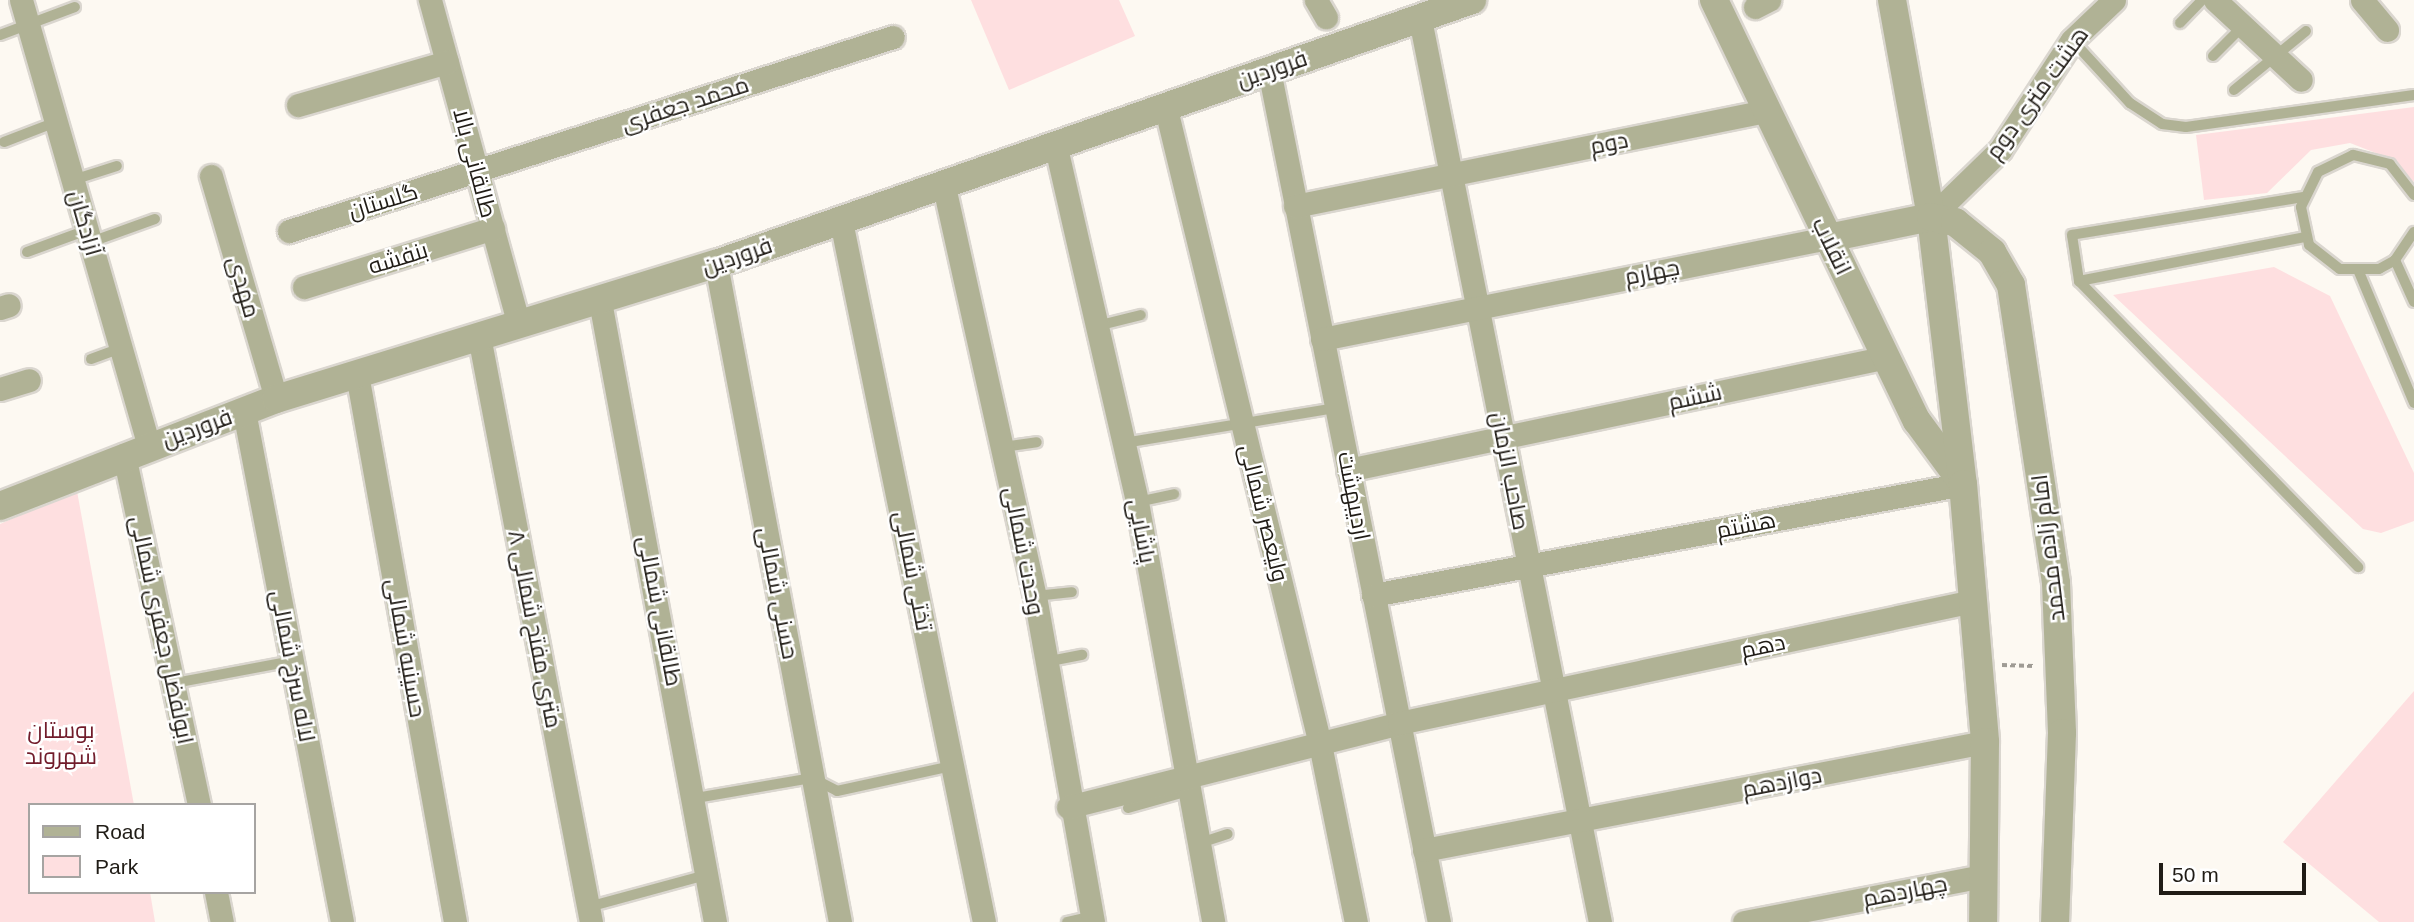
<!DOCTYPE html>
<meta charset="utf-8">
<style>
body{margin:0}
#map{position:relative;width:2414px;height:922px;overflow:hidden;background:#fdf9f2;font-family:Helvetica,Cairo,sans-serif}
div>[style]{position:absolute}
[style*='--x']{left:calc(var(--x)*1px);top:calc(var(--y)*1px);width:calc(var(--w)*1px);rotate:calc(var(--a)*1deg)}
.green>*{inset:0;background:#fedfe0}
.path>*{height:3.5px;margin-top:-1.75px;transform-origin:0;background:repeating-linear-gradient(90deg,#9f9b94 0 5px,transparent 0 8.5px)}
.roads{filter:drop-shadow(2px 0 #dad6cf) drop-shadow(-2px 0 #dad6cf) drop-shadow(0 2px #dad6cf) drop-shadow(0 -2px #dad6cf)}
.service>*{height:10px;margin:-5px;padding:0 5px;transform-origin:5px;border-radius:5px;background:#b0b295}
.minor>*{height:23px;margin:-11.5px;padding:0 11.5px;transform-origin:11.5px;border-radius:11.5px;background:#b0b295}
.tertiary>*{height:28px;margin:-14px;padding:0 14px;transform-origin:14px;border-radius:14px;background:#b0b295}
span{translate:-50% -50%;white-space:nowrap;text-align:center;line-height:1.15;-webkit-text-stroke:5px #fff;paint-order:stroke}
.street-label{font-size:23px;color:#201c16}
.park-label{font-size:23px;color:#711c2b}
.legend{position:absolute;left:28px;top:803px;width:228px;height:91px;box-sizing:border-box;background:#fff;border:2px solid #a6a4a2;margin:0;padding:9px 12px;list-style:none;font-size:21px;color:#201c16}
.legend li{display:flex;align-items:center;gap:14px;height:35px}
.legend b{width:35px;border:2px solid #a6a4a2}
.scale{position:absolute;left:2159px;top:863px;width:147px;height:32px;box-sizing:border-box;border:4px solid #201c16;border-top:0;padding-left:9px;font-size:21px;line-height:24px;white-space:nowrap;color:#201c16;-webkit-text-stroke:5px #fff;paint-order:stroke}
</style>
<div id="map">
<div class="green">
<div style="clip-path:polygon(971px 0,1119px 0,1135px 36px,1009px 90px)"></div>
<div style="clip-path:polygon(2414px 107px,2414px 182px,2386px 157px,2350px 143px,2311px 150px,2267px 193px,2204px 200px,2196px 135px)"></div>
<div style="clip-path:polygon(2274px 267px,2330px 296px,2414px 473px,2414px 521px,2381px 533px,2363px 529px,2113px 295px)"></div>
<div style="clip-path:polygon(77px 491px,134px 805px,30px 805px,30px 892px,150px 892px,155px 922px,0 922px,0 524px)"></div>
<div style="clip-path:polygon(2414px 691px,2414px 922px,2379px 922px,2283px 842px)"></div>
</div>
<div class="path">
<div style="--x:2002;--y:665;--w:34;--a:2"></div>
</div>
<div class="roads">
<div class="service">
<div style="--x:2180;--y:23;--w:32;--a:-46"></div>
<div style="--x:0;--y:35;--w:80;--a:-20.5"></div>
<div style="--x:2072;--y:40;--w:86;--a:47.4"></div>
<div style="--x:2130;--y:103;--w:38;--a:33"></div>
<div style="--x:2162;--y:124;--w:24;--a:7"></div>
<div style="--x:2186;--y:127;--w:230;--a:-8"></div>
<div style="--x:2213;--y:56;--w:42;--a:-45"></div>
<div style="--x:2234;--y:90;--w:93;--a:-39.3"></div>
<div style="--x:4;--y:142;--w:56;--a:-21"></div>
<div style="--x:73;--y:180;--w:46;--a:-17.7"></div>
<div style="--x:2414;--y:195;--w:39;--a:-128"></div>
<div style="--x:2390;--y:164;--w:38;--a:-166"></div>
<div style="--x:2353;--y:155;--w:39;--a:154"></div>
<div style="--x:2318;--y:172;--w:39;--a:116"></div>
<div style="--x:2301;--y:207;--w:39;--a:78"></div>
<div style="--x:2309;--y:245;--w:39;--a:38"></div>
<div style="--x:2340;--y:269;--w:39;--a:0"></div>
<div style="--x:2379;--y:269;--w:18;--a:-29"></div>
<div style="--x:2395;--y:260;--w:34;--a:-56"></div>
<div style="--x:2303;--y:197;--w:234;--a:170.7"></div>
<div style="--x:2072;--y:235;--w:47;--a:81.3"></div>
<div style="--x:2079;--y:281;--w:400;--a:45.7"></div>
<div style="--x:91;--y:242;--w:68;--a:-19.8"></div>
<div style="--x:27;--y:252;--w:64;--a:-20.1"></div>
<div style="--x:2395;--y:260;--w:46;--a:65.7"></div>
<div style="--x:2359;--y:272;--w:142;--a:67.2"></div>
<div style="--x:2079;--y:281;--w:231;--a:-11"></div>
<div style="--x:1101;--y:325;--w:41;--a:-14"></div>
<div style="--x:91;--y:359;--w:32;--a:-20"></div>
<div style="--x:1124;--y:443;--w:215;--a:-9.4"></div>
<div style="--x:1003;--y:447;--w:34;--a:-8"></div>
<div style="--x:1137;--y:502;--w:38;--a:-12"></div>
<div style="--x:1035;--y:596;--w:37;--a:-6"></div>
<div style="--x:1045;--y:662;--w:38;--a:-11"></div>
<div style="--x:175;--y:683;--w:119;--a:-10.6"></div>
<div style="--x:696;--y:798;--w:118;--a:-9.8"></div>
<div style="--x:812;--y:778;--w:28;--a:27"></div>
<div style="--x:837;--y:791;--w:118;--a:-12.3"></div>
<div style="--x:1128;--y:808;--w:63;--a:-15.6"></div>
<div style="--x:1200;--y:843;--w:29;--a:-18"></div>
<div style="--x:588;--y:907;--w:122;--a:-15.2"></div>
<div style="--x:1067;--y:922;--w:26;--a:-13"></div>
</div>
<div class="minor">
<div style="--x:21;--y:0;--w:464;--a:74"></div>
<div style="--x:430;--y:0;--w:337;--a:74.7"></div>
<div style="--x:1316;--y:0;--w:20;--a:60"></div>
<div style="--x:2215;--y:0;--w:117;--a:42.9"></div>
<div style="--x:2362;--y:0;--w:39;--a:50"></div>
<div style="--x:1755;--y:7;--w:16;--a:-27"></div>
<div style="--x:1420;--y:19;--w:921;--a:78.73"></div>
<div style="--x:1269;--y:70;--w:869;--a:78.72"></div>
<div style="--x:298;--y:105;--w:155;--a:-16.1"></div>
<div style="--x:1165;--y:105;--w:658;--a:76.37"></div>
<div style="--x:1320;--y:744;--w:182;--a:78.6"></div>
<div style="--x:1055;--y:143;--w:368;--a:77.1"></div>
<div style="--x:1137;--y:502;--w:427;--a:79.7"></div>
<div style="--x:211;--y:176;--w:232;--a:73.7"></div>
<div style="--x:943;--y:182;--w:424;--a:77.5"></div>
<div style="--x:1035;--y:596;--w:331;--a:79.9"></div>
<div style="--x:1295;--y:206;--w:480;--a:-11.4"></div>
<div style="--x:1931;--y:217;--w:96;--a:-44.2"></div>
<div style="--x:2000;--y:150;--w:131;--a:-56.8"></div>
<div style="--x:2072;--y:40;--w:58;--a:-43.6"></div>
<div style="--x:841;--y:221;--w:715;--a:78.47"></div>
<div style="--x:289;--y:231;--w:634;--a:-17.81"></div>
<div style="--x:716;--y:264;--w:670;--a:79.33"></div>
<div style="--x:304;--y:287;--w:198;--a:-17.3"></div>
<div style="--x:600;--y:301;--w:632;--a:79.51"></div>
<div style="--x:0;--y:308;--w:9;--a:-18"></div>
<div style="--x:479;--y:336;--w:597;--a:79.18"></div>
<div style="--x:1322;--y:339;--w:516;--a:-11.29"></div>
<div style="--x:357;--y:374;--w:557;--a:79.86"></div>
<div style="--x:0;--y:389;--w:30;--a:-17"></div>
<div style="--x:244;--y:411;--w:520;--a:79.14"></div>
<div style="--x:124;--y:455;--w:358;--a:77.9"></div>
<div style="--x:1348;--y:470;--w:551;--a:-11.84"></div>
<div style="--x:1373;--y:595;--w:600;--a:-10.65"></div>
<div style="--x:1068;--y:807;--w:341;--a:-14.2"></div>
<div style="--x:1399;--y:723;--w:587;--a:-12"></div>
<div style="--x:1424;--y:850;--w:571;--a:-10.9"></div>
<div style="--x:216;--y:892;--w:31;--a:79"></div>
<div style="--x:1744;--y:922;--w:243;--a:-10.9"></div>
</div>
<div class="tertiary">
<div style="--x:1714;--y:0;--w:467;--a:64.3"></div>
<div style="--x:1917;--y:421;--w:76;--a:53.6"></div>
<div style="--x:1892;--y:0;--w:220;--a:79.8"></div>
<div style="--x:1931;--y:217;--w:269;--a:83.2"></div>
<div style="--x:1963;--y:484;--w:259;--a:85.1"></div>
<div style="--x:1985;--y:742;--w:180;--a:90.6"></div>
<div style="--x:1828;--y:238;--w:105;--a:-11.5"></div>
<div style="--x:1931;--y:217;--w:25;--a:12"></div>
<div style="--x:1955;--y:222;--w:48;--a:39"></div>
<div style="--x:1992;--y:252;--w:38;--a:60"></div>
<div style="--x:2011;--y:285;--w:301;--a:81.4"></div>
<div style="--x:2056;--y:583;--w:150;--a:87.7"></div>
<div style="--x:2062;--y:733;--w:189;--a:92.1"></div>
<div style="--x:0;--y:506;--w:296;--a:-21.2"></div>
<div style="--x:276;--y:399;--w:460;--a:-17.1"></div>
<div style="--x:716;--y:264;--w:801;--a:-19.25"></div>
</div>
</div>
<div class="street-label">
<span style="left:1272px;top:69px;rotate:-19deg">فروردین</span>
<span style="left:2037px;top:93px;rotate:-54deg">هشت متری دوم</span>
<span style="left:685px;top:104px;rotate:-18deg">محمد جعفری</span>
<span style="left:1609px;top:143px;rotate:-11deg">دوم</span>
<span style="left:475px;top:163px;rotate:75deg">طالقانی بالا</span>
<span style="left:383px;top:201px;rotate:-17deg">گلستان</span>
<span style="left:85px;top:223px;rotate:74deg">آزادگان</span>
<span style="left:1832px;top:246px;rotate:64deg">انقلاب</span>
<span style="left:737px;top:256px;rotate:-19deg">فروردین</span>
<span style="left:398px;top:258px;rotate:-17deg">بنفشه</span>
<span style="left:1652px;top:272px;rotate:-11deg">چهارم</span>
<span style="left:244px;top:287px;rotate:74deg">مهدی</span>
<span style="left:1695px;top:397px;rotate:-12deg">ششم</span>
<span style="left:197px;top:428px;rotate:-20deg">فروردین</span>
<span style="left:1510px;top:471px;rotate:79deg">صاحب الزمان</span>
<span style="left:1354px;top:496px;rotate:79deg">اردیبهشت</span>
<span style="left:1264px;top:513px;rotate:76deg">ولیعصر شمالی</span>
<span style="left:1746px;top:525px;rotate:-11deg">هشتم</span>
<span style="left:1142px;top:531px;rotate:79deg">پاشایی</span>
<span style="left:2048px;top:548px;rotate:-97deg">امام زاده محمد</span>
<span style="left:1024px;top:551px;rotate:79deg">وحدت شمالی</span>
<span style="left:913px;top:571px;rotate:79deg">تختی شمالی</span>
<span style="left:778px;top:593px;rotate:79deg">حسنی شمالی</span>
<span style="left:660px;top:611px;rotate:79deg">طالقانی شمالی</span>
<span style="left:535px;top:629px;rotate:79deg">۸ متری مفتح شمالی</span>
<span style="left:162px;top:630px;rotate:78deg">ابولفضل جعفری شمالی</span>
<span style="left:1763px;top:646px;rotate:-12deg">دهم</span>
<span style="left:406px;top:648px;rotate:80deg">حسینیه شمالی</span>
<span style="left:293px;top:666px;rotate:79deg">لاله سرخ شمالی</span>
<span style="left:1782px;top:782px;rotate:-11deg">دوازدهم</span>
<span style="left:1905px;top:891px;rotate:-11deg">چهاردهم</span>
</div>
<div class="park-label">
<span style="left:61px;top:743px">بوستان<br>شهروند</span>
</div>
<ul class="legend">
<li><b style="height:9px;background:#b0b295"></b>Road</li>
<li><b style="height:19px;background:#fedfe0"></b>Park</li>
</ul>
<div class="scale">50 m</div>
</div>
